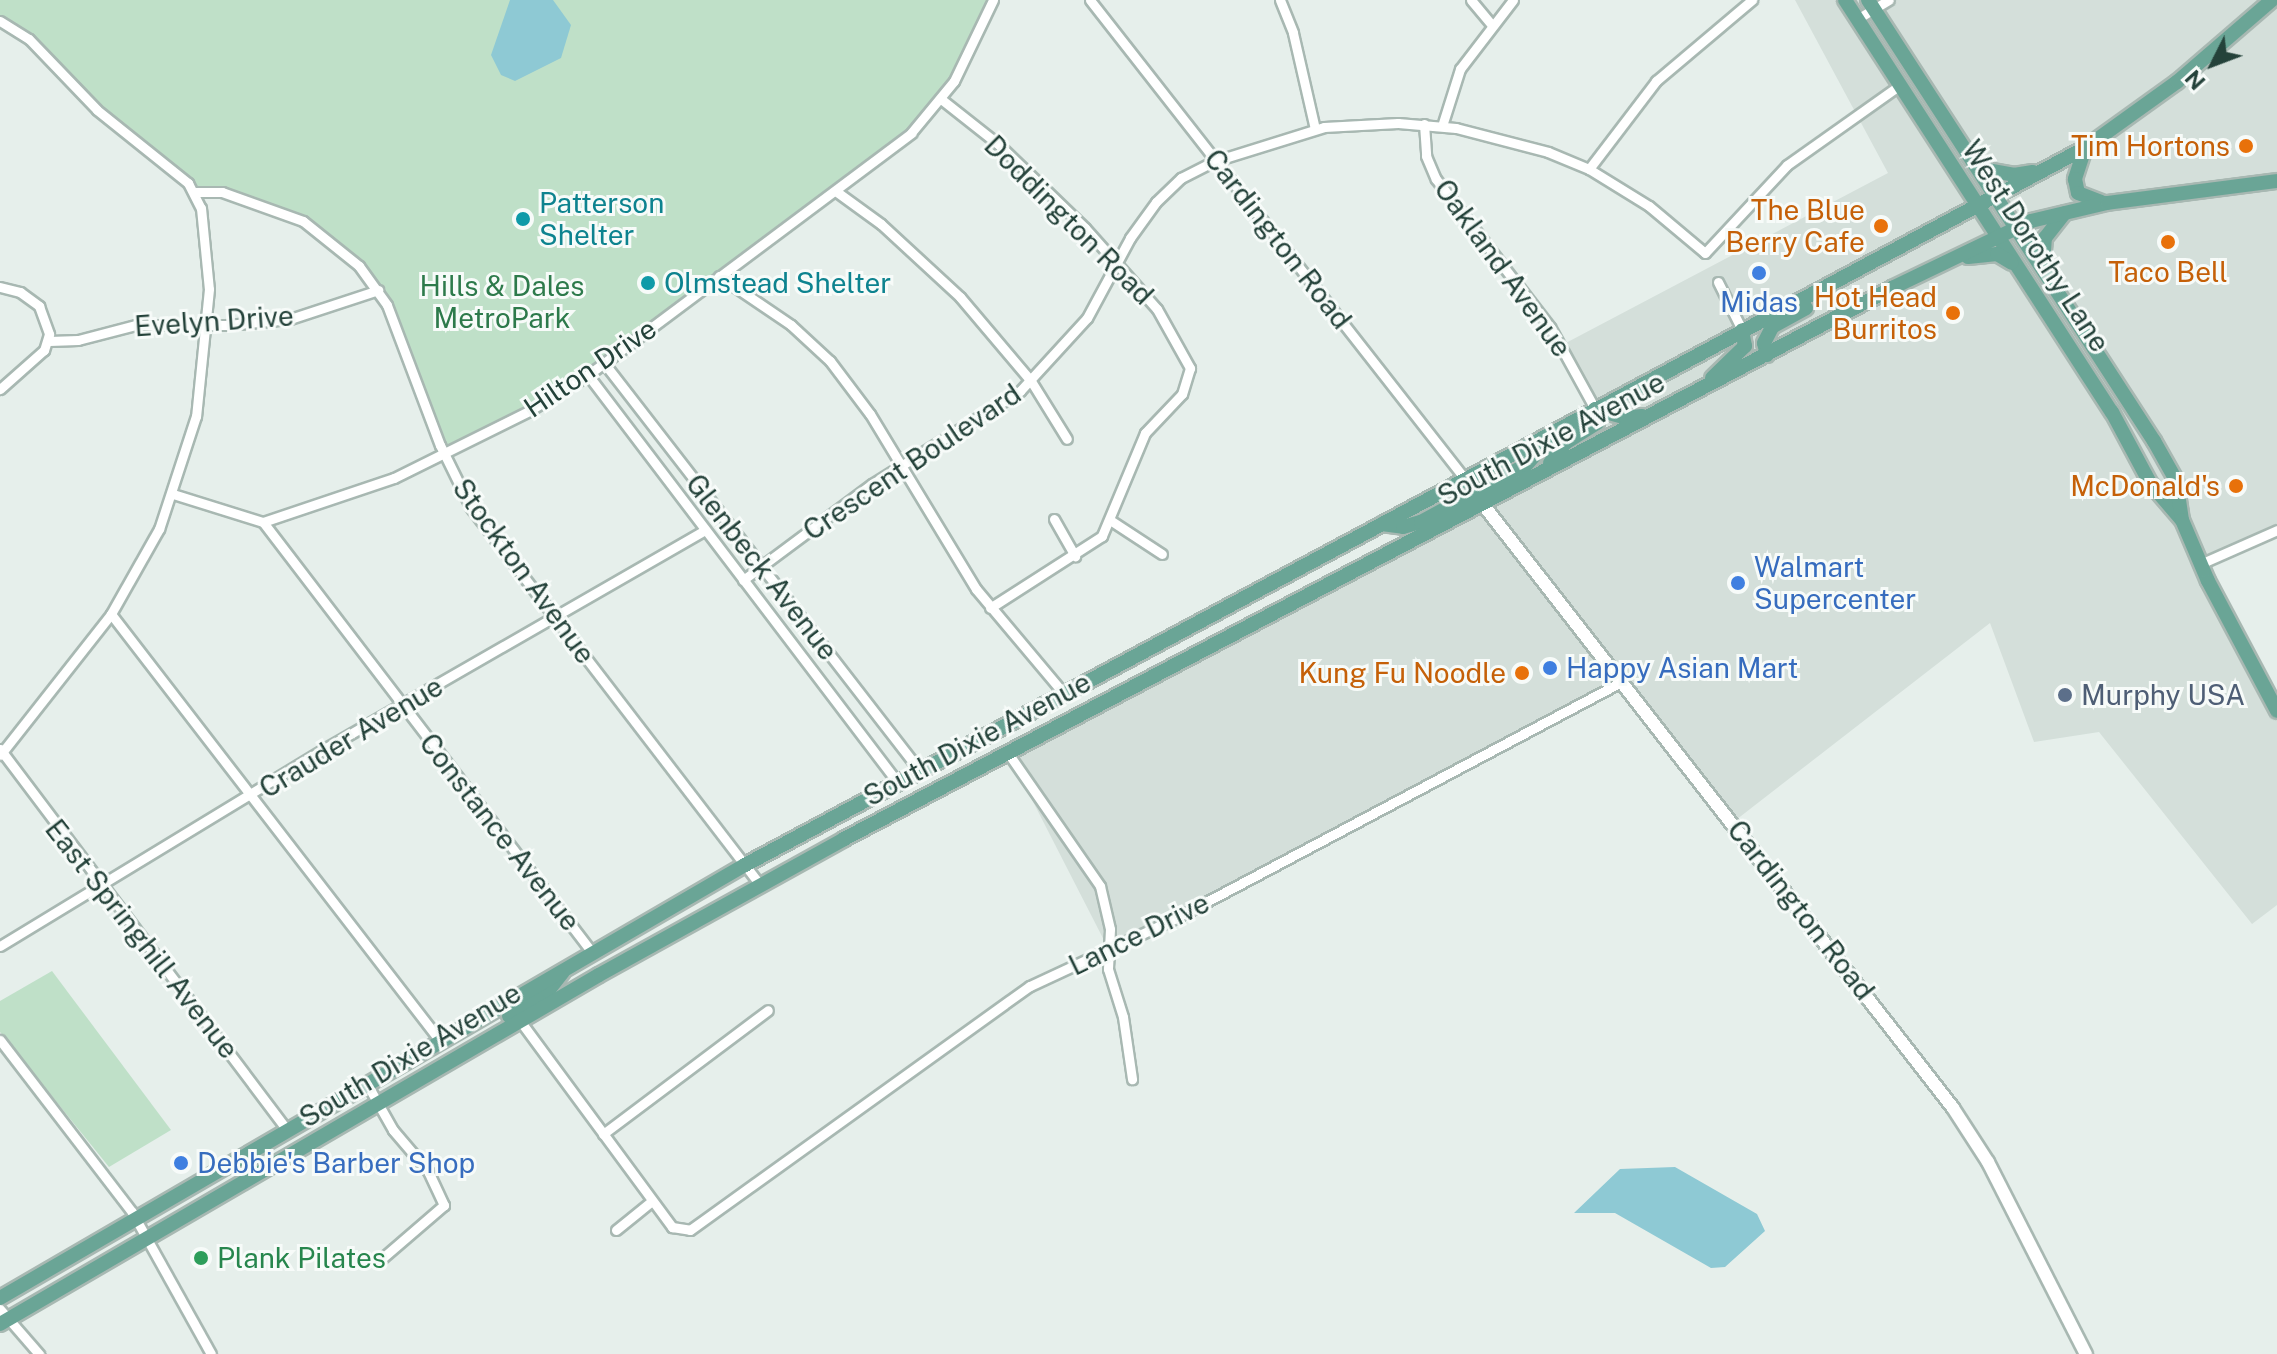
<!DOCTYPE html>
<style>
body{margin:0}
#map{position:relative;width:2277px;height:1354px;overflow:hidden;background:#e6efeb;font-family:"Public Sans",sans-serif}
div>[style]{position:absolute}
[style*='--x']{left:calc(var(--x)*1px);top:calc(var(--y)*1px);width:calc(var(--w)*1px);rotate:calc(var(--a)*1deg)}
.built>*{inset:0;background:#d4dfda}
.green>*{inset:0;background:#bfe0c8}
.water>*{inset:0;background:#8ec9d4}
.roads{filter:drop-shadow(2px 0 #a8b8b2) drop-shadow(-2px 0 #a8b8b2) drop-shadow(0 2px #a8b8b2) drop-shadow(0 -2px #a8b8b2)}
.street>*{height:9px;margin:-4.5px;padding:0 4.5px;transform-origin:4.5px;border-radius:4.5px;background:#fff}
.secondary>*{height:12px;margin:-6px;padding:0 6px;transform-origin:6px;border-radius:6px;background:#fff}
.primary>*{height:14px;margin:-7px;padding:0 7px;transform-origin:7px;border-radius:7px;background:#6aa596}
.dots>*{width:22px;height:22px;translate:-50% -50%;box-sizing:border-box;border:4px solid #f7fbf9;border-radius:50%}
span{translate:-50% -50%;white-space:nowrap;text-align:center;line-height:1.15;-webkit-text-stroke:6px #f7fbf9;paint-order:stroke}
.food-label{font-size:28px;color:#c56008}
.right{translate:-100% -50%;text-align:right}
.culture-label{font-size:28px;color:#0d838f}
.left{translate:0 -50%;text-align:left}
.street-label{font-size:28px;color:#24423a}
.park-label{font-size:28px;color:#2d7a4b}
.shop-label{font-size:28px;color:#366cbe}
.service-label{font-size:28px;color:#4e5e75}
.leisure-label{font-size:28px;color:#27864d}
.north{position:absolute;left:2173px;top:24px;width:80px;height:80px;-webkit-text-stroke:6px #f7fbf9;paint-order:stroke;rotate:228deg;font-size:22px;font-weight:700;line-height:32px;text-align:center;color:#24423a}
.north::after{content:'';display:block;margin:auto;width:28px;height:36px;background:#24423a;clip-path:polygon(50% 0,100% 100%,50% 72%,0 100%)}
</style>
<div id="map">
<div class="built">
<div style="clip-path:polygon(1795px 0,2277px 0,2277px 535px,2200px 565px,2277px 699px,2277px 905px,2252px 924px,2099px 732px,2034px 742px,1990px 623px,1732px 823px,1623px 681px,1109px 950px,1008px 753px,1611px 434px,1562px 345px,1888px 173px)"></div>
</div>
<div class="green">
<div style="clip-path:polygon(0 0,993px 0,971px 49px,928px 116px,588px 375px,443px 454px,373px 283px,318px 230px,222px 192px,194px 192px,126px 136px,41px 50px,0 21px)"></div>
<div style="clip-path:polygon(52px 971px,171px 1130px,109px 1167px,0 1032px,0 1001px)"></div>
</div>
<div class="water">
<div style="clip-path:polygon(510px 0,553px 0,571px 25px,561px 58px,515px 81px,501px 75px,491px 55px)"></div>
<div style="clip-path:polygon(1675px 1167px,1757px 1214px,1765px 1231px,1725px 1267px,1711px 1268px,1615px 1213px,1574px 1213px,1620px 1169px)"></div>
</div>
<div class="roads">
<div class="street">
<div style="--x:1090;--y:0;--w:608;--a:51.94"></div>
<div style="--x:1280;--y:0;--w:35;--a:68"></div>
<div style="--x:1293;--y:33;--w:98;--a:77.1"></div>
<div style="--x:1471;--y:0;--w:33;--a:50"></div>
<div style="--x:1857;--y:19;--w:37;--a:-31"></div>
<div style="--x:0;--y:21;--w:34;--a:32"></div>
<div style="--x:29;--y:39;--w:98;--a:46.2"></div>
<div style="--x:97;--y:110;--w:117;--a:38.7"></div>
<div style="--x:188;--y:183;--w:28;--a:63"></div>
<div style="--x:201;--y:208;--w:81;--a:84.4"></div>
<div style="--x:209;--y:289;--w:128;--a:95.8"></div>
<div style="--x:196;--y:416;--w:119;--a:108.1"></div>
<div style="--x:159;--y:529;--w:98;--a:119.5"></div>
<div style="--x:111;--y:614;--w:179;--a:128.2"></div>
<div style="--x:941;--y:99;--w:73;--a:38.3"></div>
<div style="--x:998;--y:144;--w:121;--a:44"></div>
<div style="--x:1085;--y:228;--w:108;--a:48.4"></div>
<div style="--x:1157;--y:309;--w:68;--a:60.8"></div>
<div style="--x:1190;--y:368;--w:27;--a:107"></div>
<div style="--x:1182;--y:394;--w:54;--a:133.5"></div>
<div style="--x:1145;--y:433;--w:112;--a:112.7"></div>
<div style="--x:1102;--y:536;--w:133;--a:147.3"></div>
<div style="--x:1424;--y:124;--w:32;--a:86"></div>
<div style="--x:1426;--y:156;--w:25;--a:67"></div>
<div style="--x:1436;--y:179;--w:187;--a:52.4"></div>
<div style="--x:1550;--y:327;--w:94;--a:61.2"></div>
<div style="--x:1442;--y:126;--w:60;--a:-72.5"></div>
<div style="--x:1460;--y:69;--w:87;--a:-52.5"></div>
<div style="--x:1589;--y:169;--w:111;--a:-52.7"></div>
<div style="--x:1656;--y:81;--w:126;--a:-40.2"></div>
<div style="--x:194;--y:192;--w:28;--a:0"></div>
<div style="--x:222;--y:192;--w:86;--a:19.7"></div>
<div style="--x:303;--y:221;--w:72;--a:38.8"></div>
<div style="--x:359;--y:266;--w:48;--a:54.3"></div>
<div style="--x:387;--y:305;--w:150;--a:69.3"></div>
<div style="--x:440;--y:445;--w:70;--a:63.8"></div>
<div style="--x:471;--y:508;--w:475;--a:52.5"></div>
<div style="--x:837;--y:192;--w:54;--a:36"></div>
<div style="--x:881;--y:224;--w:108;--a:42.7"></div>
<div style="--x:960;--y:297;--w:110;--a:49.8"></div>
<div style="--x:1031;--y:381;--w:68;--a:58.2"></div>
<div style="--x:719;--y:276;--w:87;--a:34.2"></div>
<div style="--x:791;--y:325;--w:53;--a:42.7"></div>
<div style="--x:830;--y:361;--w:66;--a:53"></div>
<div style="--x:870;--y:414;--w:205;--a:58.8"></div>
<div style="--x:976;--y:589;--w:137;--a:50"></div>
<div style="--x:1718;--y:282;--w:54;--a:63.4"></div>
<div style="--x:0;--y:287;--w:21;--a:14"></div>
<div style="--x:20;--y:292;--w:24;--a:36"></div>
<div style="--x:39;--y:306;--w:30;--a:70"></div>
<div style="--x:49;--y:334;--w:17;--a:107"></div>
<div style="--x:44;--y:350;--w:59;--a:138.4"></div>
<div style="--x:49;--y:341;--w:29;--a:-2"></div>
<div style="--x:78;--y:340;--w:60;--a:-14.5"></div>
<div style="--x:136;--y:325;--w:91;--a:0"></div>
<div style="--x:227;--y:325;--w:63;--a:-5.4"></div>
<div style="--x:290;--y:319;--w:93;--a:-18.2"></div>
<div style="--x:604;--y:363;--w:516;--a:52.24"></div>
<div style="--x:588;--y:375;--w:512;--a:52.77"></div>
<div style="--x:173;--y:494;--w:94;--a:17.3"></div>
<div style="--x:263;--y:522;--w:138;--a:-18.6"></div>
<div style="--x:394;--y:478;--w:151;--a:-26.4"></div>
<div style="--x:529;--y:411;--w:69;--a:-31.4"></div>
<div style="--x:588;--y:375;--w:404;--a:-36.8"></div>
<div style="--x:911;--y:133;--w:67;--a:-50.4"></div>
<div style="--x:954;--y:81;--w:90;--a:-64.3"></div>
<div style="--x:1054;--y:519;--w:43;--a:60.4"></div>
<div style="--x:1110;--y:520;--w:62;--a:33.2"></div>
<div style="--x:263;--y:522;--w:540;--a:52.6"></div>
<div style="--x:2200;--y:564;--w:84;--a:-23.8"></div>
<div style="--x:743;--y:580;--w:161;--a:-36.7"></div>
<div style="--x:872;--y:484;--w:175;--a:-32.1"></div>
<div style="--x:1020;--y:391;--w:99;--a:-47.5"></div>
<div style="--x:1087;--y:318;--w:91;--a:-61.7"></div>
<div style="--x:1130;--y:238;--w:44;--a:-54.2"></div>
<div style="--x:1156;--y:202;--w:35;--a:-44"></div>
<div style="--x:1181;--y:178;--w:38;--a:-27"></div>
<div style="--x:1215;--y:161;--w:114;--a:-17.3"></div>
<div style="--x:1324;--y:127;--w:74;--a:-3.1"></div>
<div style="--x:1398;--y:123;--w:58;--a:4.9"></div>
<div style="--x:1456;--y:128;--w:95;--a:14.6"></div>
<div style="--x:1548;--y:152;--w:44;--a:22.5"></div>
<div style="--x:1589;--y:169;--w:70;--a:31.7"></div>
<div style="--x:1649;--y:206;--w:73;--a:40"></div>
<div style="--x:1705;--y:253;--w:120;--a:-47"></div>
<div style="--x:1787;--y:165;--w:138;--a:-35.3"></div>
<div style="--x:111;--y:614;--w:540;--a:52.37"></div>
<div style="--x:0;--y:749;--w:477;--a:53"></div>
<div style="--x:1008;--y:753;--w:162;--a:55.3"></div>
<div style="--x:1100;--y:886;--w:44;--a:76.9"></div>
<div style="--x:1110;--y:929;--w:40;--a:92.9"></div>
<div style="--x:1108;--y:969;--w:50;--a:72.6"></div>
<div style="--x:1123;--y:1017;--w:63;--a:81.7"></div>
<div style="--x:0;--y:946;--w:381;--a:-31.3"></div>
<div style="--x:326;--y:748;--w:437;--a:-29.9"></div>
<div style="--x:518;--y:1018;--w:260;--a:53.6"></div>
<div style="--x:672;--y:1227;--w:18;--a:9"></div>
<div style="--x:690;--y:1230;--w:418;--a:-35.7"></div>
<div style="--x:1030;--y:986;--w:161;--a:-25"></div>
<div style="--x:1176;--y:918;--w:506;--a:-27.93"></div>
<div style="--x:0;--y:1040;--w:217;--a:52.5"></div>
<div style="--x:132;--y:1212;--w:162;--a:60.9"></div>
<div style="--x:367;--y:1084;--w:53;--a:60.5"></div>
<div style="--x:393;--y:1130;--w:54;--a:49.5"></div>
<div style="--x:428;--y:1171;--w:38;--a:65"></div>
<div style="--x:444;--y:1205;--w:86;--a:139.3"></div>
<div style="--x:603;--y:1134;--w:206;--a:-36.9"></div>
<div style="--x:616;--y:1230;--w:46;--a:-38.9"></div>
<div style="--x:0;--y:1309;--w:60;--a:49.1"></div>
</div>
<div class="secondary">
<div style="--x:1478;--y:498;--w:773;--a:52.09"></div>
<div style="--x:1953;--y:1108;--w:64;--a:57.1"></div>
<div style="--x:1988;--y:1162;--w:216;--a:63"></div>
</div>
<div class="primary">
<div style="--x:1845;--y:0;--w:491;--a:57.1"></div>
<div style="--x:2112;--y:412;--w:81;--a:61.8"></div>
<div style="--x:2150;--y:483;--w:48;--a:49.3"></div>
<div style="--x:1868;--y:0;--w:526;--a:57.04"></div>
<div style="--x:2154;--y:441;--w:45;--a:60.6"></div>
<div style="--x:2176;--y:480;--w:40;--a:81.5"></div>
<div style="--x:2182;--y:520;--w:66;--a:66.9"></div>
<div style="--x:2208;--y:581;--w:147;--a:62"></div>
<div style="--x:2085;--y:148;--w:33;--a:108"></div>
<div style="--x:2075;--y:179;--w:14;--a:78"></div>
<div style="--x:2078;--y:193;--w:25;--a:21"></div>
<div style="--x:1981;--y:169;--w:34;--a:10"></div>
<div style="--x:2014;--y:175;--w:19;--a:-9"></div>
<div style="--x:1968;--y:257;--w:29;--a:-6"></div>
<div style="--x:1997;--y:254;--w:17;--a:31"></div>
<div style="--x:2043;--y:265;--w:27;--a:-86"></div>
<div style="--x:2045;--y:238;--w:31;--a:-52"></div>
<div style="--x:1767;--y:355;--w:12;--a:-104"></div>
<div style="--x:1764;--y:343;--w:18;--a:-63"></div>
<div style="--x:1772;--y:327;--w:39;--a:-29"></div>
<div style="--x:1712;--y:378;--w:46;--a:-44.1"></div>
<div style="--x:1745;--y:346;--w:16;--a:-101"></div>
<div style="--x:1595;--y:409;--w:32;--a:16"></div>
<div style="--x:1626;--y:418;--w:16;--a:-7"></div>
<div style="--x:1550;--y:463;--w:25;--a:-53"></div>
<div style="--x:1565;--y:443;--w:38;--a:-32"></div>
<div style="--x:1597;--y:423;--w:14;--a:-98"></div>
<div style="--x:1382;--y:524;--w:21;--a:8"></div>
<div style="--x:1403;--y:527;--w:19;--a:-16"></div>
<div style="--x:1421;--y:522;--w:119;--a:-28.5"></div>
<div style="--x:1526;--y:465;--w:45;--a:-48.6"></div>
<div style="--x:509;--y:1016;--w:46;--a:-32.7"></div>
<div style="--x:548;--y:991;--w:24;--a:-52"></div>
<div style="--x:0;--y:1298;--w:862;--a:-30.17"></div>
<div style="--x:745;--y:865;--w:1520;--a:-28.15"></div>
<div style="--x:2085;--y:148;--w:113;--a:-35.7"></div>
<div style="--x:2177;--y:82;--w:125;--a:-40.8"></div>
<div style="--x:0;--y:1324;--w:693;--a:-30.23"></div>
<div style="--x:599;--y:975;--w:280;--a:-29"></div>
<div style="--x:844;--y:839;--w:1184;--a:-27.73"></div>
<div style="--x:1892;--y:288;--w:154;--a:-25.7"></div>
<div style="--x:2031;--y:221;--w:78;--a:-13.3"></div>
<div style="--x:2107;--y:203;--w:171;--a:-7.4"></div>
</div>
</div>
<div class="dots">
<div style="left:2246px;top:146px;background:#e8710a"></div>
<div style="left:523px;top:219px;background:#0f9aa8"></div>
<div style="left:1881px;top:226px;background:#e8710a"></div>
<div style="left:2168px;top:242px;background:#e8710a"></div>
<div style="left:1759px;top:273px;background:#3f7fe0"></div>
<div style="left:648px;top:283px;background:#0f9aa8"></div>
<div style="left:1953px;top:313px;background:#e8710a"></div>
<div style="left:2236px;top:486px;background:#e8710a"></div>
<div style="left:1738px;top:583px;background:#3f7fe0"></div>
<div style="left:1550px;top:668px;background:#3f7fe0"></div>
<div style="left:1522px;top:673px;background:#e8710a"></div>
<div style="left:2065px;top:695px;background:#5c6f8a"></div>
<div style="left:181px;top:1163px;background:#3f7fe0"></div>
<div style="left:201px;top:1258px;background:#2e9e5b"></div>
</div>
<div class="food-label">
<span class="right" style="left:2230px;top:146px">Tim Hortons</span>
<span class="right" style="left:1865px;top:226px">The Blue<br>Berry Cafe</span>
<span style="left:2168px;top:272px">Taco Bell</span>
<span class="right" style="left:1937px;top:313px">Hot Head<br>Burritos</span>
<span class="right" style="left:2220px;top:486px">McDonald's</span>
<span class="right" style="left:1506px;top:673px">Kung Fu Noodle</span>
</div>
<div class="culture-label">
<span class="left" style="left:539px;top:219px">Patterson<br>Shelter</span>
<span class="left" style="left:664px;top:283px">Olmstead Shelter</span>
</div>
<div class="street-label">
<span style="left:1069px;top:220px;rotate:45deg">Doddington Road</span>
<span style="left:1278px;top:239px;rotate:52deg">Cardington Road</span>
<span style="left:2036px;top:246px;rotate:57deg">West Dorothy Lane</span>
<span style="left:1503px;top:268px;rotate:54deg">Oakland Avenue</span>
<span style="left:214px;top:321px;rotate:-4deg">Evelyn Drive</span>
<span style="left:590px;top:368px;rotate:-34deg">Hilton Drive</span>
<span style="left:1551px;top:439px;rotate:-28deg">South Dixie Avenue</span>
<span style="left:912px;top:462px;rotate:-34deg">Crescent Boulevard</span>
<span style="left:762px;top:567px;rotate:52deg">Glenbeck Avenue</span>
<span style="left:524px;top:571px;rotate:54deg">Stockton Avenue</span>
<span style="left:351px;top:737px;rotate:-31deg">Crauder Avenue</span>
<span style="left:977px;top:739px;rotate:-28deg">South Dixie Avenue</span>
<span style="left:500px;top:832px;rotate:52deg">Constance Avenue</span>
<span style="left:1801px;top:910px;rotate:52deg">Cardington Road</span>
<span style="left:1139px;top:934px;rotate:-26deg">Lance Drive</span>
<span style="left:142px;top:939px;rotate:52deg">East Springhill Avenue</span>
<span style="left:410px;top:1055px;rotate:-31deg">South Dixie Avenue</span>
</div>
<div class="park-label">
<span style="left:502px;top:302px">Hills &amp; Dales<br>MetroPark</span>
</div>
<div class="shop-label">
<span style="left:1759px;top:302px">Midas</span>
<span class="left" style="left:1754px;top:583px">Walmart<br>Supercenter</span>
<span class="left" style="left:1566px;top:668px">Happy Asian Mart</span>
<span class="left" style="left:197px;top:1163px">Debbie's Barber Shop</span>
</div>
<div class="service-label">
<span class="left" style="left:2081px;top:695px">Murphy USA</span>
</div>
<div class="leisure-label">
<span class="left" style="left:217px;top:1258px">Plank Pilates</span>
</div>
<div class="north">N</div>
</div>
